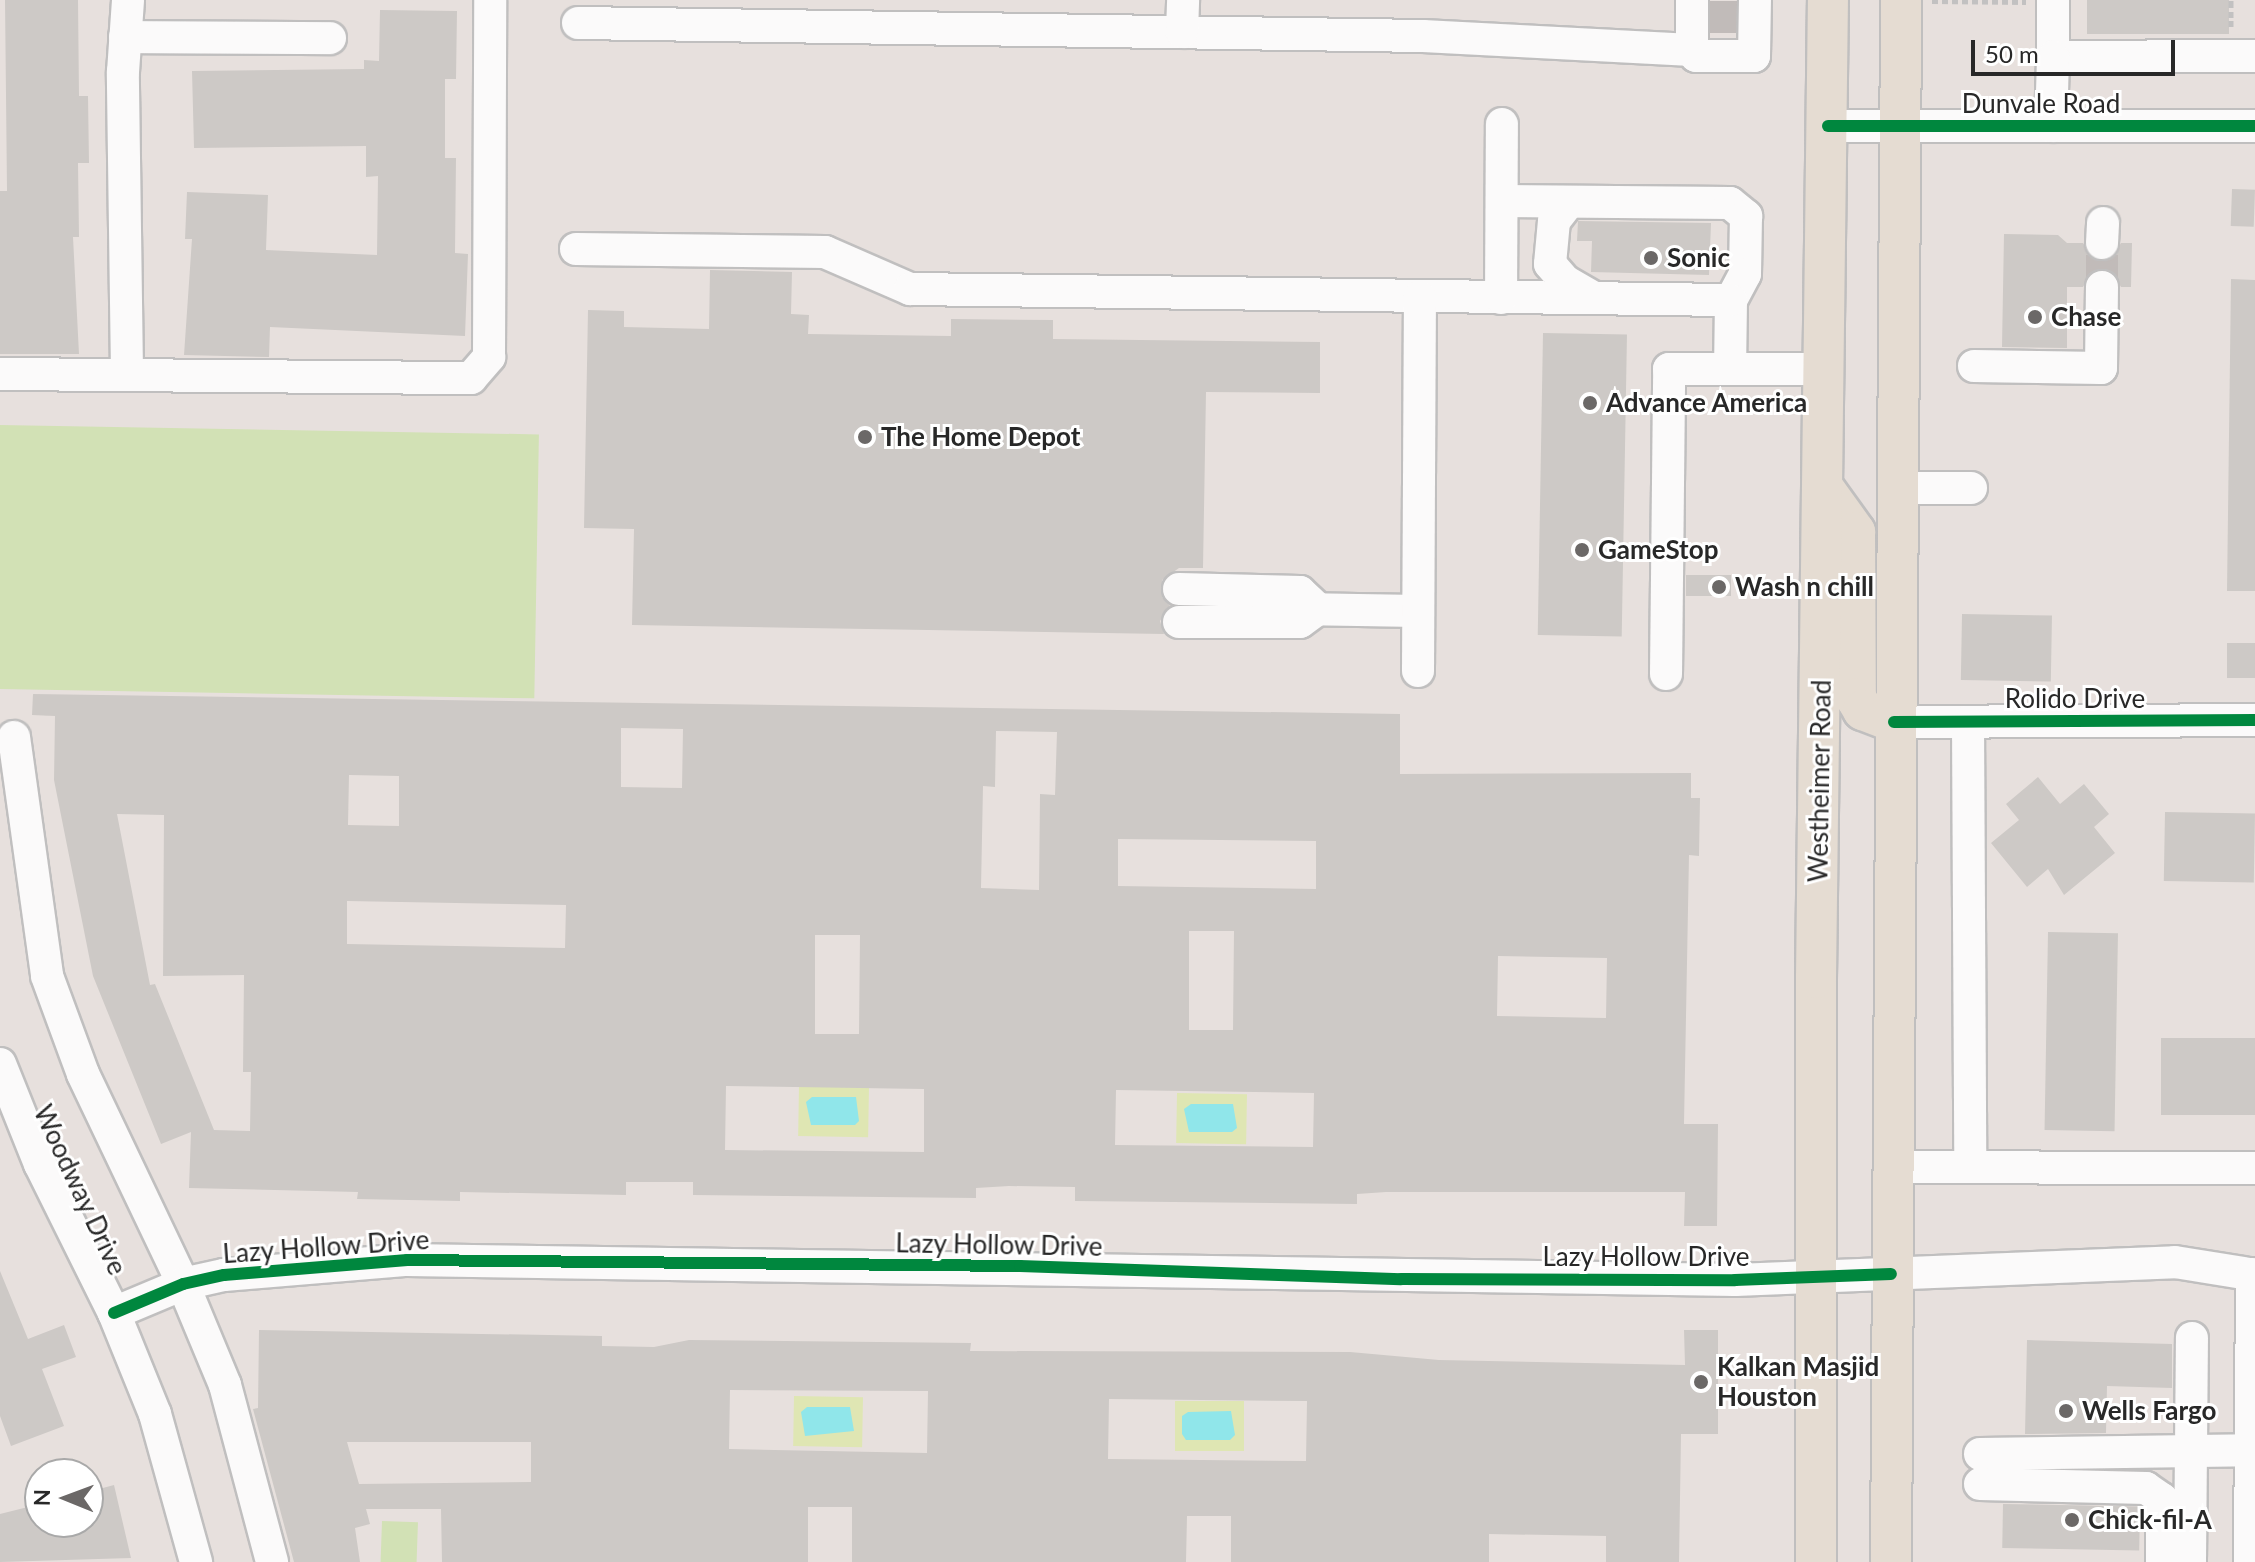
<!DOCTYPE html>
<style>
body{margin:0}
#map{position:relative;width:2255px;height:1562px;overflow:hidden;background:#e7e0dd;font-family:Lato,sans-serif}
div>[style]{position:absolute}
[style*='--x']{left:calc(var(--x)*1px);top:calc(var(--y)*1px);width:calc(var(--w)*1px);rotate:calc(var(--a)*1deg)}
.green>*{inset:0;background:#d2e1b5;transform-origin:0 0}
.pitch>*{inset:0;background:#dfe6b3;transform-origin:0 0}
.water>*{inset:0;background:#90e6ea}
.building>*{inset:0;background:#cdc9c6;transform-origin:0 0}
.minor-tunnel>*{height:32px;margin-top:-16px;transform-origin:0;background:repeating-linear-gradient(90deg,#c1bbb9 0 32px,transparent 0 48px)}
.path>*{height:5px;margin-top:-2.5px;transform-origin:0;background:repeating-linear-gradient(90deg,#c2c1c1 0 6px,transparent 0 10px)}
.roads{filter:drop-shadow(2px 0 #c0bfbf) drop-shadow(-2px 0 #c0bfbf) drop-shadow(0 2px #c0bfbf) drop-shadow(0 -2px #c0bfbf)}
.minor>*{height:32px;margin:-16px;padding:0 16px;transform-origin:16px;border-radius:16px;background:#fbfafa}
.major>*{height:40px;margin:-20px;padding:0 20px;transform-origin:20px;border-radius:20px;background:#e5dcd2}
.cycleway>*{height:12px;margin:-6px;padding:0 6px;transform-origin:6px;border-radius:6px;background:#00873e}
.dots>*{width:22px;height:22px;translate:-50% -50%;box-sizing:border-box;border:4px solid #fff;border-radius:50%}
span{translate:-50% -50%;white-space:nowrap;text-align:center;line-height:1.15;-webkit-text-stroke:6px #fff;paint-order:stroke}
.street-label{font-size:26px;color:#282828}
.poi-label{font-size:26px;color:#282828;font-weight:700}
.left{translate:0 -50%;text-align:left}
.north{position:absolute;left:24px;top:1458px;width:80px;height:80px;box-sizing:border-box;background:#fff;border:2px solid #a9a9a9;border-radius:50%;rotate:271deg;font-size:22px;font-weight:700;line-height:32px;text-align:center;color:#282828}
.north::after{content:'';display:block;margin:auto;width:28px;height:36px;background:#6b6867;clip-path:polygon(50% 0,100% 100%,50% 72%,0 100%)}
.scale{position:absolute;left:1971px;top:40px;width:204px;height:36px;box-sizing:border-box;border:4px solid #282828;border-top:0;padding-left:10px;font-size:24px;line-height:28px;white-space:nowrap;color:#282828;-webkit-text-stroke:6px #fff;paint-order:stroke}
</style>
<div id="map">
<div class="green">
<div style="left:0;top:425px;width:539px;height:264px;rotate:1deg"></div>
<div style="left:382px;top:1521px;width:36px;height:41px;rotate:2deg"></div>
</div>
<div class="pitch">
<div style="left:799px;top:1086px;width:70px;height:50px;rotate:1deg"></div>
<div style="left:1177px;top:1093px;width:70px;height:50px;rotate:1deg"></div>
<div style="left:794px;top:1396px;width:69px;height:50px;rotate:1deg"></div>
<div style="left:1175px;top:1401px;width:69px;height:50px"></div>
</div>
<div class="water">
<div style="clip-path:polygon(812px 1097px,856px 1097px,859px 1121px,855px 1125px,811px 1125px,806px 1102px)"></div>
<div style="clip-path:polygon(1191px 1104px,1233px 1104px,1237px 1128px,1232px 1132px,1189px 1132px,1184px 1109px)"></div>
<div style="clip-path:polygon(807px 1407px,850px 1407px,854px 1431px,805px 1436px,801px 1412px)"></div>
<div style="clip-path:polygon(1231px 1411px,1235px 1435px,1230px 1440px,1186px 1440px,1182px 1434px,1182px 1416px,1188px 1412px)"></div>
</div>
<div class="building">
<div style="clip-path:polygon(5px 0,78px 0,79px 96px,88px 96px,89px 163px,78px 163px,79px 237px,73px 237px,79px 354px,0 354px,0 191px,7px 191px)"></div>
<div style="left:2087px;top:0;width:142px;height:34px"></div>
<div style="clip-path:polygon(380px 10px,457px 11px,456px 79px,445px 79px,445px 158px,456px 158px,455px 253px,468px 254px,465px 336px,270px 327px,269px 357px,184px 355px,192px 239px,185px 239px,187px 192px,268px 195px,266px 250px,377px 255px,378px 176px,366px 177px,366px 146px,194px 148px,192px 71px,364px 69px,364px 60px,379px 61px)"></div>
<div style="left:2232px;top:189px;width:23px;height:37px;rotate:2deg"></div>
<div style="clip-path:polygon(1578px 221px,1711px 223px,1709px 275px,1591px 272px,1592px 241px,1577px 241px)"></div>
<div style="clip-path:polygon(2004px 234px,2058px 235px,2067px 243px,2083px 243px,2091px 258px,2100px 262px,2111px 259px,2121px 243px,2132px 243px,2131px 287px,2121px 287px,2111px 270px,2093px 270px,2083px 287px,2067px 287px,2067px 348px,2002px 347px)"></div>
<div style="clip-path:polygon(710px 270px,792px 272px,791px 314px,809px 315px,808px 334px,951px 336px,951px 319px,1053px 320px,1053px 339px,1320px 342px,1320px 393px,1206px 392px,1203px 568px,1179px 568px,1162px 580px,1162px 597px,1170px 606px,1160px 621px,1164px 634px,632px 625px,634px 529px,584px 528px,588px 310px,624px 311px,624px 327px,709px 329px)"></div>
<div style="clip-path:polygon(2231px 279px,2255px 280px,2255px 591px,2227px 591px)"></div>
<div style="left:1543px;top:333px;width:84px;height:302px;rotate:1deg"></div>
<div style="left:1731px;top:575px;width:21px;height:45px;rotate:90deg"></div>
<div style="left:1962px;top:614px;width:90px;height:66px;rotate:1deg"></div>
<div style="left:2227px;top:643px;width:28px;height:35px"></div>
<div style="clip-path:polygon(evenodd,33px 694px,1400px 714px,1400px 774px,1691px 773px,1691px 798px,1700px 798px,1699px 856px,1689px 855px,1684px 1124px,1718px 1124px,1717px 1226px,1684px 1226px,1685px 1192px,1386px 1192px,1357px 1194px,1357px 1204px,1075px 1201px,1075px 1187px,1009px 1186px,976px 1188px,976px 1198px,693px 1195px,693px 1182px,626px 1182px,626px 1195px,460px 1192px,460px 1201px,357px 1199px,358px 1192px,189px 1188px,191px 1132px,161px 1144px,93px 976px,54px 780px,55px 716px,32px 715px,33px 694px,621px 728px,683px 729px,682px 788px,621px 787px,621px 728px,33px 694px,996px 731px,1057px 732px,1055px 795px,1040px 794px,1039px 890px,981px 888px,983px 786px,995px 787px,996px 731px,33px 694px,349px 775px,399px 776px,399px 826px,348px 825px,349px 775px,33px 694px,117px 814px,164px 815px,163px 976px,244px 975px,243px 1072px,251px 1072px,250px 1131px,214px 1130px,155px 984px,150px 985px,117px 814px,33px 694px,1118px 839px,1316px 841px,1316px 889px,1118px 886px,1118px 839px,33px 694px,347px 901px,566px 905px,565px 948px,347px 944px,347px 901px,33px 694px,1189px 931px,1234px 931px,1233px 1030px,1189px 1030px,1189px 931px,33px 694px,815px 935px,860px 935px,859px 1034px,815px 1034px,815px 935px,33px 694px,1498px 956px,1607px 958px,1606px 1018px,1497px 1016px,1498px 956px,33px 694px,726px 1086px,924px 1089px,924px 1152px,725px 1150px,726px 1086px,33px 694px,1116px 1090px,1314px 1093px,1313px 1147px,1115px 1145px,1116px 1090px)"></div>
<div style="clip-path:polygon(2038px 777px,2060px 804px,2084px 784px,2109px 814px,2094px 827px,2115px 853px,2064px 895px,2048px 869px,2027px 887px,1991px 843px,2019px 820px,2006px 804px)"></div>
<div style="left:2165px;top:812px;width:90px;height:69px;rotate:1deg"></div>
<div style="left:2048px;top:932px;width:70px;height:198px;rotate:1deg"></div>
<div style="left:2161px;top:1038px;width:94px;height:77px"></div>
<div style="clip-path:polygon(0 1271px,28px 1339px,64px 1325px,76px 1357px,42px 1369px,64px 1426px,11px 1446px,0 1416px)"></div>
<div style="clip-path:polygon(evenodd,259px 1330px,602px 1336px,602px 1346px,654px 1347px,689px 1340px,971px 1343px,970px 1351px,1350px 1352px,1439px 1360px,1685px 1365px,1684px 1330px,1718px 1330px,1718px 1434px,1681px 1434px,1679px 1562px,1606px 1562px,1606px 1536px,1489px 1534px,1489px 1562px,1231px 1562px,1231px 1516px,1187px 1516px,1186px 1562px,852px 1562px,852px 1507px,808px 1507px,808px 1562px,442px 1562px,441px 1509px,366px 1509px,370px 1524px,355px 1528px,360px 1562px,294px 1562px,253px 1409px,258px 1408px,259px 1330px,730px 1390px,928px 1391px,927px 1453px,729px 1449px,730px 1390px,259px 1330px,1109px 1399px,1307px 1401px,1306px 1461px,1108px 1459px,1109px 1399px,259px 1330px,347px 1442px,531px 1442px,531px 1482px,359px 1484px,347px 1442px)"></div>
<div style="clip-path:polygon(2027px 1340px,2172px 1344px,2172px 1388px,2107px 1386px,2106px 1433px,2025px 1434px)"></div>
<div style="clip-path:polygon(114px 1485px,131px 1558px,0 1562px,0 1514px,40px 1504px,40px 1522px,88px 1522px,88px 1492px)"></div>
<div style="left:2003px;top:1504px;width:137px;height:44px;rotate:1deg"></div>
</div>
<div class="minor-tunnel">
<div style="--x:1708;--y:17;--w:33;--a:0"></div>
<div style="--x:2102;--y:287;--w:44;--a:-90"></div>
</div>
<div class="path">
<div style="--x:1932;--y:1;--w:94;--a:0.6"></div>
<div style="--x:2231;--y:27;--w:27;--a:-90"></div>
</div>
<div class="roads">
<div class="minor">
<div style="--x:2053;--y:0;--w:57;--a:90"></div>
<div style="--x:2053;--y:57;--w:202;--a:-0.3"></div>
<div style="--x:578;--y:23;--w:845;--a:0.88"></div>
<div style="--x:1423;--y:36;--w:269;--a:3"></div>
<div style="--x:1692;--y:50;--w:50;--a:-90"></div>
<div style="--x:1182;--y:32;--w:32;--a:-88"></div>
<div style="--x:125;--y:37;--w:205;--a:0.3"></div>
<div style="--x:1692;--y:50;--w:7;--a:56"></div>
<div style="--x:1696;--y:56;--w:58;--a:0"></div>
<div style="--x:1754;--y:56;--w:56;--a:-89"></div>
<div style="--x:1828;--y:126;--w:427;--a:0"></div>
<div style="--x:2051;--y:126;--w:69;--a:-88.3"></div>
<div style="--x:1502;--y:201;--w:228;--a:0.5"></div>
<div style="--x:1730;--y:203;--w:21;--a:39"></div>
<div style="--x:1746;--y:216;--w:58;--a:91"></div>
<div style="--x:1745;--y:274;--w:30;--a:118"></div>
<div style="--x:1731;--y:300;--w:69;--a:90.8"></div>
<div style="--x:1569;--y:202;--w:24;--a:128"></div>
<div style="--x:1554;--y:221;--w:43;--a:95.3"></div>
<div style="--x:1550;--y:264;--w:23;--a:49"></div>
<div style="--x:1565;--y:281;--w:34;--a:30"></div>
<div style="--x:2102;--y:243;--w:20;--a:-87"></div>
<div style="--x:576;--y:249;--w:249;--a:0.7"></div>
<div style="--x:825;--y:252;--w:93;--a:23.5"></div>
<div style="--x:910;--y:289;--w:821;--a:0.77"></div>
<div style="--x:1501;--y:298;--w:174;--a:-89.7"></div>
<div style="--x:1974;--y:366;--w:127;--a:0.9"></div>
<div style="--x:2101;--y:368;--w:81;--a:-89.3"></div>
<div style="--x:127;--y:373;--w:301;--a:-90.8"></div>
<div style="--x:123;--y:72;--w:72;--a:-86"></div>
<div style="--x:0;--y:374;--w:471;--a:0.5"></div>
<div style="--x:471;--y:378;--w:28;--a:-49"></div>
<div style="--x:489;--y:357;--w:357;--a:-89.8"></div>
<div style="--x:1897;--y:488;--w:74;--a:0"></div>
<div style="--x:1298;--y:609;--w:120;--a:1"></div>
<div style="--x:1179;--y:622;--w:121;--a:0"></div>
<div style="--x:1300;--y:622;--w:22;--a:-36"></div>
<div style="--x:1318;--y:609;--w:25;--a:-137"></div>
<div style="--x:1300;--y:592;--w:121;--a:-178.6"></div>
<div style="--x:1418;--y:671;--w:374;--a:-89.7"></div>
<div style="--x:1666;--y:674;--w:305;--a:-89.4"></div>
<div style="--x:1669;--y:369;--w:154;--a:0"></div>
<div style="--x:1894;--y:722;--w:361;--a:-0.3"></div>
<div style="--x:1968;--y:722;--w:445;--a:89.7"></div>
<div style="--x:14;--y:737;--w:241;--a:82.1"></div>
<div style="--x:47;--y:976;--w:104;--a:69.8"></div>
<div style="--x:83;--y:1074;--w:233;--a:64.5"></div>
<div style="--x:183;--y:1284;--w:109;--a:67.4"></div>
<div style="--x:225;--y:1385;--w:183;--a:75.1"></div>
<div style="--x:0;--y:1064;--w:108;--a:68.2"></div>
<div style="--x:40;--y:1164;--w:166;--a:63.6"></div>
<div style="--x:114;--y:1313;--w:109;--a:67.9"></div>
<div style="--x:155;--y:1414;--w:154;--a:74.5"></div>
<div style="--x:1893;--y:1167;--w:362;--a:0.2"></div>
<div style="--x:114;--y:1313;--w:75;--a:-22.8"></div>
<div style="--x:183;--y:1284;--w:42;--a:-12.4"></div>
<div style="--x:224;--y:1275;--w:184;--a:-4.7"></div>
<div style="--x:407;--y:1260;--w:1328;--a:0.86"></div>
<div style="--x:1735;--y:1280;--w:440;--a:-2.3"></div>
<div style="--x:2175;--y:1262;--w:81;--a:9.2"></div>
<div style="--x:1980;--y:1454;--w:270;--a:-0.8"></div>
<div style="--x:1980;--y:1484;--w:166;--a:1.4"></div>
<div style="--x:2146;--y:1488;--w:19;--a:35"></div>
<div style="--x:2162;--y:1499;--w:63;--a:90"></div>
<div style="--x:2190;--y:1562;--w:224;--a:-89.5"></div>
<div style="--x:2250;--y:1562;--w:288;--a:-89.6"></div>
</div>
<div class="major">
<div style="--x:1822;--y:486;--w:57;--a:54.3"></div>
<div style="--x:1855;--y:532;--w:166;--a:89.7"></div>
<div style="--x:1856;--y:698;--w:14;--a:60"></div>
<div style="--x:1863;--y:710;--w:33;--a:21"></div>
<div style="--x:1816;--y:1562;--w:584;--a:-90"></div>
<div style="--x:1816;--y:978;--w:978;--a:-89.3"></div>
<div style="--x:1891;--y:1562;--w:1562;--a:-89.63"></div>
</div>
</div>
<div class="cycleway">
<div style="--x:1828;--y:126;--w:427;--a:0"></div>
<div style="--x:1894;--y:722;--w:361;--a:-0.3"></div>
<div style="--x:114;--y:1313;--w:75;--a:-22.8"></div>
<div style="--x:183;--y:1284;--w:42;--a:-12.4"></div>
<div style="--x:224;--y:1275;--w:184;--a:-4.7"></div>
<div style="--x:407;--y:1260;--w:613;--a:0.56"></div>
<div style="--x:1020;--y:1266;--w:381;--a:2"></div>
<div style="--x:1401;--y:1279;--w:334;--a:0.2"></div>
<div style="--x:1735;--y:1280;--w:156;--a:-2.2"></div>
</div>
<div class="dots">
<div style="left:1651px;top:258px;background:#6b6867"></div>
<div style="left:2035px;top:317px;background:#6b6867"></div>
<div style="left:1590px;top:403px;background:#6b6867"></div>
<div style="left:865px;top:437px;background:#6b6867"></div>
<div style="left:1582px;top:550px;background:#6b6867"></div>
<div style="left:1719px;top:587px;background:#6b6867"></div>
<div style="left:1701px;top:1382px;background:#6b6867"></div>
<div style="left:2066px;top:1411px;background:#6b6867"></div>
<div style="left:2072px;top:1520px;background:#6b6867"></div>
</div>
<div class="street-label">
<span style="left:2041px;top:104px">Dunvale Road</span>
<span style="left:2075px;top:699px">Rolido Drive</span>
<span style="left:1820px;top:781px;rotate:-89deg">Westheimer Road</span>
<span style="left:80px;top:1190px;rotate:65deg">Woodway Drive</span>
<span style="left:999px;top:1245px;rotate:1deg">Lazy Hollow Drive</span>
<span style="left:326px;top:1247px;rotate:-4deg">Lazy Hollow Drive</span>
<span style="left:1646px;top:1257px">Lazy Hollow Drive</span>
</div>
<div class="poi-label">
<span class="left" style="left:1667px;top:258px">Sonic</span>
<span class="left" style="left:2051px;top:317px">Chase</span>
<span class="left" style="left:1606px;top:403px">Advance America</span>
<span class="left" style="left:881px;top:437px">The Home Depot</span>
<span class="left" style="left:1598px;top:550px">GameStop</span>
<span class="left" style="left:1735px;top:587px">Wash n chill</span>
<span class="left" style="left:1717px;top:1382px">Kalkan Masjid<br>Houston</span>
<span class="left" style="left:2082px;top:1411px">Wells Fargo</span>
<span class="left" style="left:2088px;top:1520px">Chick-fil-A</span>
</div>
<div class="north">N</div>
<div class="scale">50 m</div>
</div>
